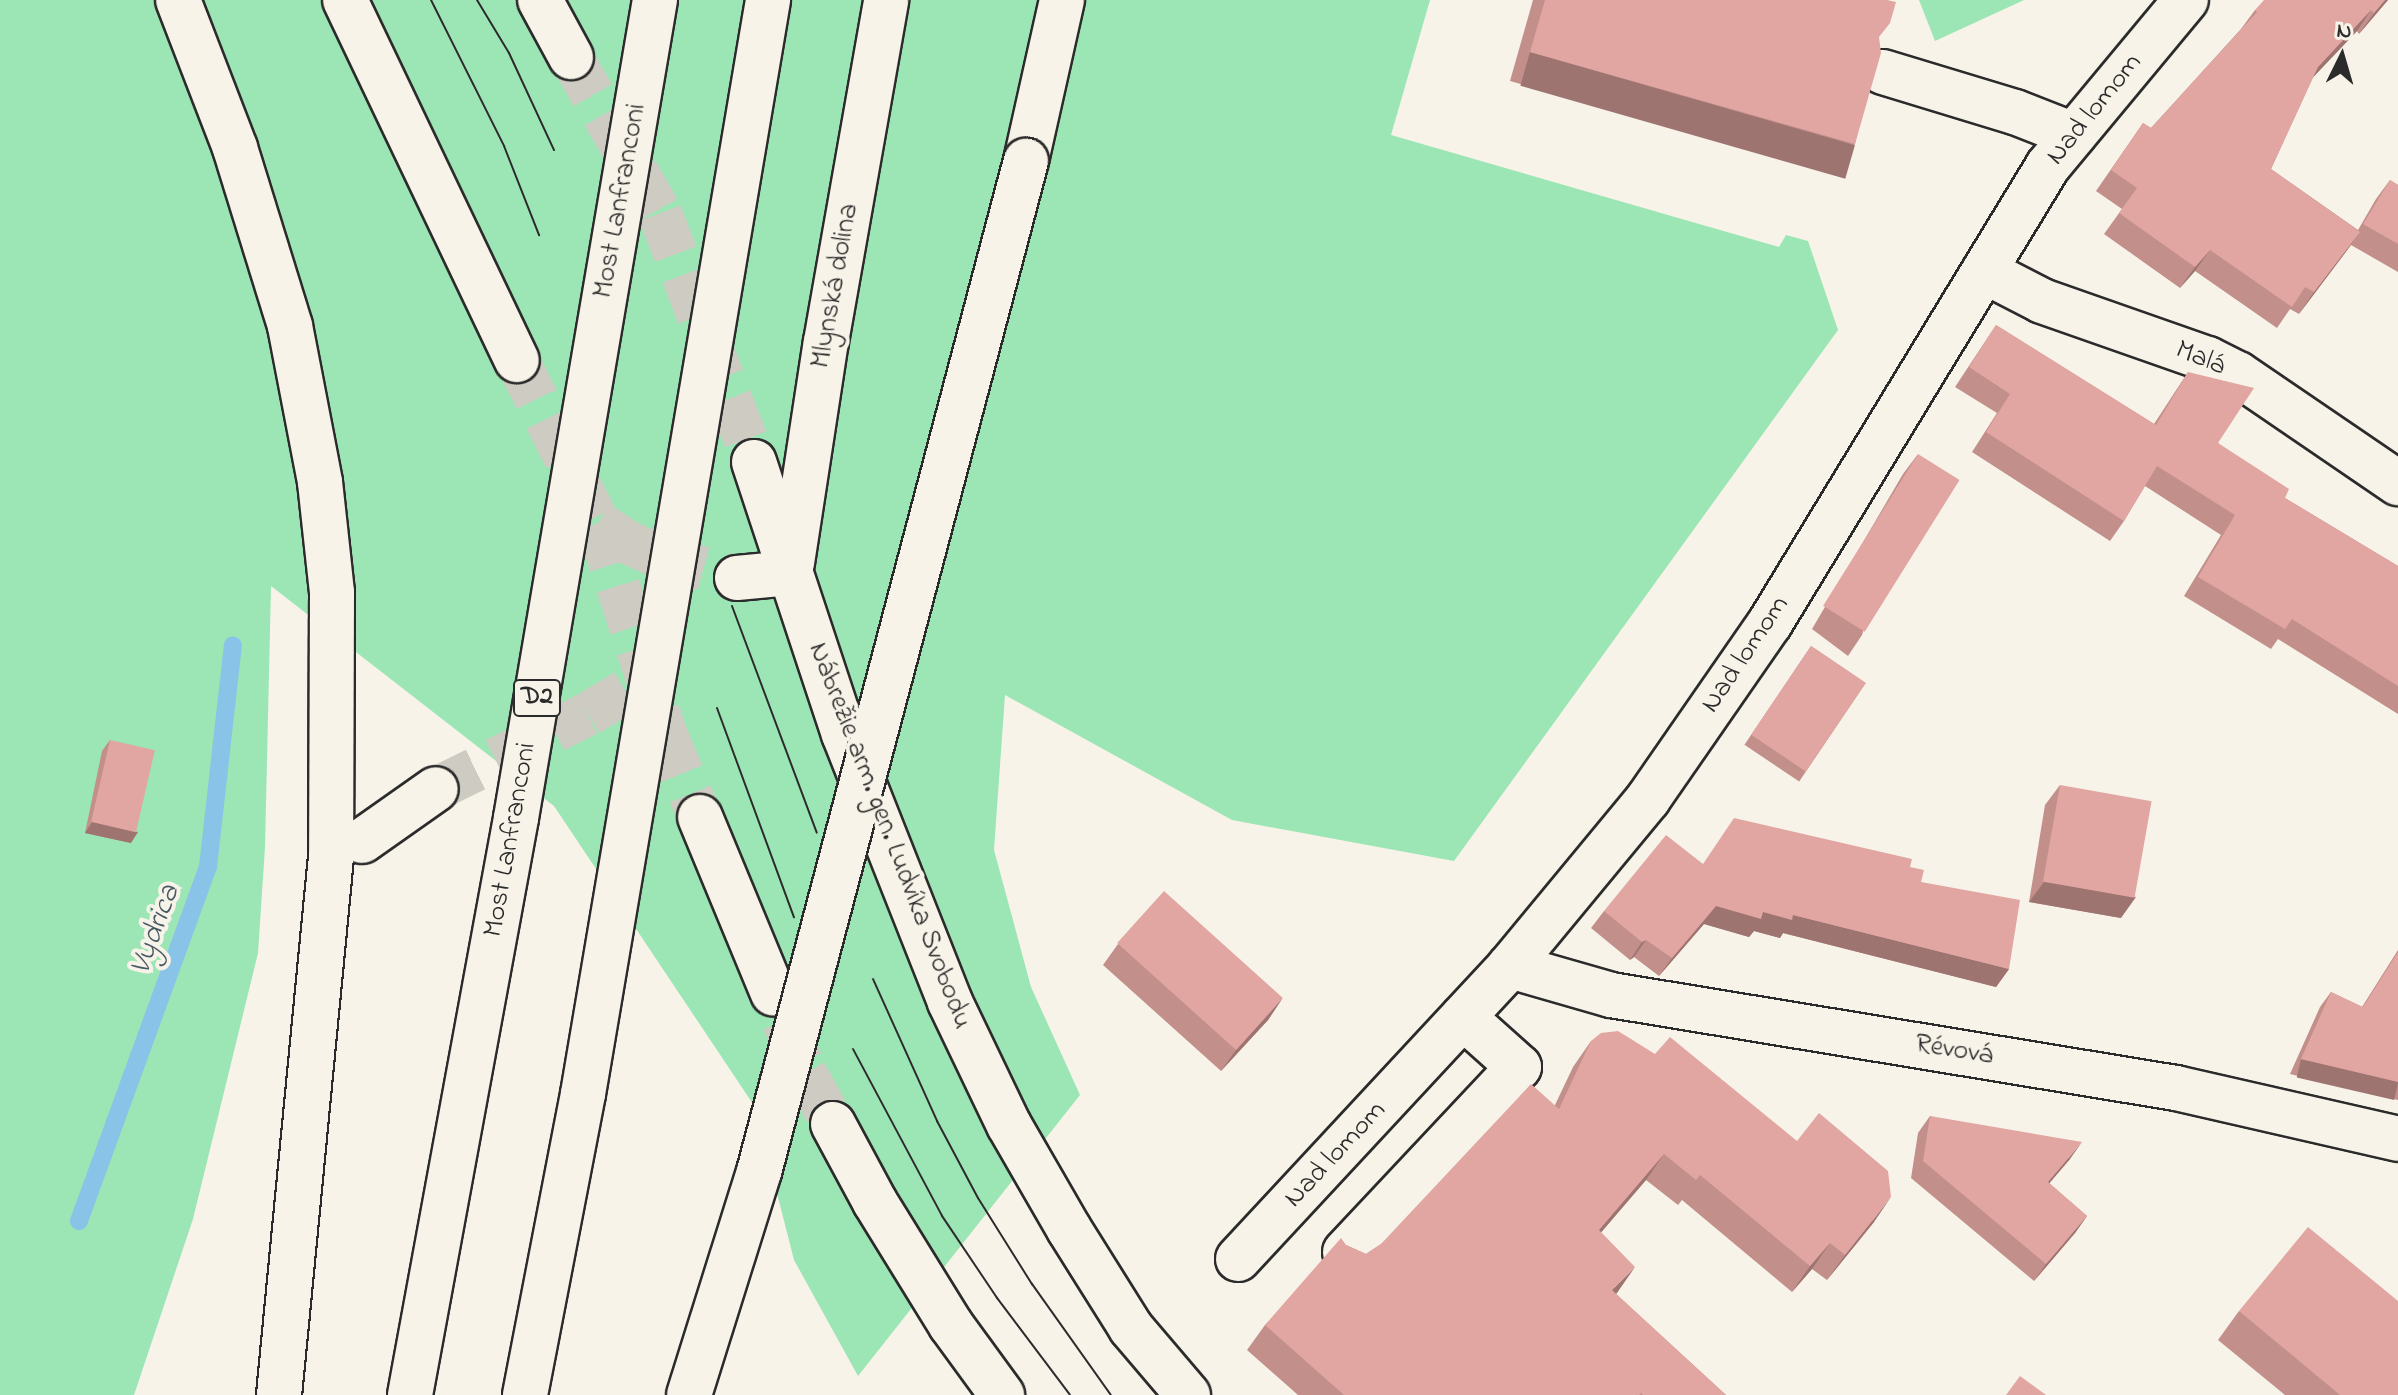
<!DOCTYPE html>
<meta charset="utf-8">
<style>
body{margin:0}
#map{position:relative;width:2398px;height:1395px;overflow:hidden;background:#f7f3e8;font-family:"Indie Flower",sans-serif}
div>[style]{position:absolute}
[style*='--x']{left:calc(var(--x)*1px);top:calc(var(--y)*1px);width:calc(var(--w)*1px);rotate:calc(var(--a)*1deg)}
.green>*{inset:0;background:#9ce5b4}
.stream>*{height:18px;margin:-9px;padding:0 9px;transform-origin:9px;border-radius:9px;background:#89c4e8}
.minor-tunnel>*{height:44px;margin-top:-22px;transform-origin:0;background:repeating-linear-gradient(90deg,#cecbc2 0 44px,transparent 0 66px)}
.major-tunnel>*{height:44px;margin-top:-22px;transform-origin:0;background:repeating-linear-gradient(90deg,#cecbc2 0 44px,transparent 0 66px)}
.roads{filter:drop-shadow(2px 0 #2b2b2b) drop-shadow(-2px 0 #2b2b2b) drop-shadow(0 2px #2b2b2b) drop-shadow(0 -2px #2b2b2b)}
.minor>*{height:44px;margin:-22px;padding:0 22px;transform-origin:22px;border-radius:22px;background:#f7f3e8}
.major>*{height:44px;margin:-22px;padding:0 22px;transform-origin:22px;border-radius:22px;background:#f7f3e8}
.highway>*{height:44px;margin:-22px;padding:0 22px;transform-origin:22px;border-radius:22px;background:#f7f3e8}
.tram>*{height:2px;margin:-1px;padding:0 1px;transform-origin:1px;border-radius:1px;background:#2b2b2b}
.bridges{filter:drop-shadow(2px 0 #2b2b2b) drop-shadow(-2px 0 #2b2b2b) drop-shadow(0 2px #2b2b2b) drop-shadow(0 -2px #2b2b2b)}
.highway-bridge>*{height:44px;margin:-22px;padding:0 22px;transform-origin:22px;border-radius:22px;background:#f7f3e8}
.wall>*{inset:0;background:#c28f8b;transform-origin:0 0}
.shaded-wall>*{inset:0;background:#9e7471;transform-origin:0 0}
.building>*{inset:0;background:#e1a6a2;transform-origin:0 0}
span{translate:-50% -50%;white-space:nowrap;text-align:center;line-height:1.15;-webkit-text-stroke:8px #f7f3e8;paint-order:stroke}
.shield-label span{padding:2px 6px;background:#f7f3e8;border:2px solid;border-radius:6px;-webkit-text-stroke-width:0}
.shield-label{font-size:26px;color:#2b2b2b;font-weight:700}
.street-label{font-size:28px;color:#2b2b2b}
.water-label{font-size:30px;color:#475964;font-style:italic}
.north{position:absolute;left:2302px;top:16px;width:80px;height:80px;-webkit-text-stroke:6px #f7f3e8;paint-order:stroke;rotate:5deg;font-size:22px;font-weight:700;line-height:32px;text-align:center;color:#2b2b2b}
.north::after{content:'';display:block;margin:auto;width:28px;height:36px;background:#2b2b2b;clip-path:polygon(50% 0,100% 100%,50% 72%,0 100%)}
</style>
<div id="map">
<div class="green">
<div style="clip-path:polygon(0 0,1430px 0,1391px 135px,1779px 247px,1786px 235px,1808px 241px,1838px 330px,1454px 861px,1232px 820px,1005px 695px,994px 850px,1031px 987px,1080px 1095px,858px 1376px,794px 1260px,755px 1107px,554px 806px,271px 586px,265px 847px,258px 953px,193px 1219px,134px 1395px,0 1395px)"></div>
<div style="clip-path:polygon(1919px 0,2024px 0,1935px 41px)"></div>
</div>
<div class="stream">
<div style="--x:79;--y:1221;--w:377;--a:-70"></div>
<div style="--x:208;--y:867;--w:223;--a:-83.6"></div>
</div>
<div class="minor-tunnel">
<div style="--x:436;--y:789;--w:169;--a:-26.3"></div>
<div style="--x:588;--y:714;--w:69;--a:-30.7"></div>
</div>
<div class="major-tunnel">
<div style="--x:571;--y:57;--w:180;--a:60.3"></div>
<div style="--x:660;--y:213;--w:266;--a:69.3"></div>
<div style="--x:517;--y:360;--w:182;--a:63.6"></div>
<div style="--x:598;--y:523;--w:220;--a:72.3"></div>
<div style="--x:665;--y:733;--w:91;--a:67.4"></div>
<div style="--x:598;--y:523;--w:35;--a:33"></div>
<div style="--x:627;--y:542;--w:37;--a:24"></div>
<div style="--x:661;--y:557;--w:79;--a:15.4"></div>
<div style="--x:784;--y:1021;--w:56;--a:68"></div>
<div style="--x:805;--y:1073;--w:58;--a:61.2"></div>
</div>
<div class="roads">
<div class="minor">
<div style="--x:1883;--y:72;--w:138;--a:16.9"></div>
<div style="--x:2015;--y:112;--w:63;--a:21.3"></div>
<div style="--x:1984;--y:271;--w:65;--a:27.3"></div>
<div style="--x:2042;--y:301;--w:176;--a:19.3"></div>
<div style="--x:2208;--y:359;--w:34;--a:27"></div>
<div style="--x:2238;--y:374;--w:194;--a:34.3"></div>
<div style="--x:362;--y:841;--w:90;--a:-35.1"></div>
<div style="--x:1510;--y:966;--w:105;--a:16"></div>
<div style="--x:1611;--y:995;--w:573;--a:9.35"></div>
<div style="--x:2176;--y:1088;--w:228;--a:12.9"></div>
<div style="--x:1345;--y:1252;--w:254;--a:-46.8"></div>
<div style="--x:1519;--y:1067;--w:75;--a:-138.2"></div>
<div style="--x:1238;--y:1259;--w:400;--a:-47.1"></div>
<div style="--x:1510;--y:966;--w:217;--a:-50.4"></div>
<div style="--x:1648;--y:799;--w:214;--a:-55.3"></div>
<div style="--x:1770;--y:623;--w:535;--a:-58.69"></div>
<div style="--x:2048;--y:166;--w:216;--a:-50.3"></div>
</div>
<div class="major">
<div style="--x:345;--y:0;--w:399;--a:64.5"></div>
<div style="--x:540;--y:0;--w:65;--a:61.5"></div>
<div style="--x:754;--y:462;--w:287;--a:71.7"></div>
<div style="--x:844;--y:734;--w:288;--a:68.4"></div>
<div style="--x:950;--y:1002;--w:136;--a:64.4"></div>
<div style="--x:1009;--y:1125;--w:120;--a:60"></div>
<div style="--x:1069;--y:1229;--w:117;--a:57.9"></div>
<div style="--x:1131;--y:1328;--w:88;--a:49.6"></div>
<div style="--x:792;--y:563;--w:224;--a:-81.3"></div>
<div style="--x:826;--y:342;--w:347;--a:-80"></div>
<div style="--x:737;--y:578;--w:53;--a:-5.4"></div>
<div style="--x:700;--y:817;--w:191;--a:67.5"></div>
<div style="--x:833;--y:1124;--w:89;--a:61.7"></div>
<div style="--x:875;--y:1202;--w:145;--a:58.3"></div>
<div style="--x:951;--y:1325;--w:87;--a:53.9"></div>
</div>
<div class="highway">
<div style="--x:178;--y:0;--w:159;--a:68.9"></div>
<div style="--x:235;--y:148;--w:186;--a:72.8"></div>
<div style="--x:290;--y:326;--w:159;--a:79.1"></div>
<div style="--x:320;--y:482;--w:111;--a:83.8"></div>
<div style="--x:332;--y:592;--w:265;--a:90.2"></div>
<div style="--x:331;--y:857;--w:541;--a:95.52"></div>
<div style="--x:1026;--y:161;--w:165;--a:-77.4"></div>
</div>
</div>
<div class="tram">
<div style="--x:431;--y:0;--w:163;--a:63.4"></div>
<div style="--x:504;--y:146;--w:96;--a:68.5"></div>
<div style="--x:477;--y:0;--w:62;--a:58.9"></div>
<div style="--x:509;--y:53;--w:107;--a:65.1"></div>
<div style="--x:732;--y:606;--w:242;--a:69.5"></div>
<div style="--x:717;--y:708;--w:223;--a:69.8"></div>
<div style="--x:873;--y:979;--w:156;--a:65.7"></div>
<div style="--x:937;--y:1121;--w:87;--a:62"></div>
<div style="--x:978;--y:1198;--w:102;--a:57.9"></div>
<div style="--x:1032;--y:1284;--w:136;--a:54.6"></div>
<div style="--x:853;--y:1049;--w:189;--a:61.9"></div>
<div style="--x:942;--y:1216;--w:99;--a:56.1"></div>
<div style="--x:997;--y:1298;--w:121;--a:53"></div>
</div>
<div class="bridges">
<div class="highway-bridge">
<div style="--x:410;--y:1395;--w:587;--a:-79.59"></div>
<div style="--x:516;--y:818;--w:830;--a:-80.36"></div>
<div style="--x:525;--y:1395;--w:307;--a:-79.1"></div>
<div style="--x:583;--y:1094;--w:1110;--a:-80.4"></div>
<div style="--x:689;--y:1395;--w:234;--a:-72.6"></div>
<div style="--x:759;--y:1172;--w:1046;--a:-75.21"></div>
</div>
</div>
<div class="wall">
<div style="clip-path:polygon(1533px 0,1887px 0,1855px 144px,1835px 173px,1510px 81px)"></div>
<div style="clip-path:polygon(2388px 0,2359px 34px,2357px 31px,2313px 77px,2271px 169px,2358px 230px,2376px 199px,2390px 180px,2398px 185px,2398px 272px,2351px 245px,2299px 314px,2290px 309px,2277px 328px,2195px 271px,2180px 288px,2104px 234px,2122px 209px,2096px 191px,2143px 123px,2151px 128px,2241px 29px,2255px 10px)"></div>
<div style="clip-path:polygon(1996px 325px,2154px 424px,2188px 372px,2218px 443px,2285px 498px,2398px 566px,2398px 714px,2278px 639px,2271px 649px,2184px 596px,2221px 535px,2145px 486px,2124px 521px,2110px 541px,1972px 452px,1997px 413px,1955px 387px)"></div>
<div style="clip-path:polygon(1918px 454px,1862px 635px,1848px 656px,1812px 629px,1903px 474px)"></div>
<div style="left:1811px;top:646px;width:66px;height:119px;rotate:34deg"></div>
<div style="clip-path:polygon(110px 740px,131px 843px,85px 833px,102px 751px)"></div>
<div style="clip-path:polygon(2060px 785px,2121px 918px,2029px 902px,2045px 805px)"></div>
<div style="clip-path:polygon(1910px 867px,1921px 882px,2009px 969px,1996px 987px,1783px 933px,1780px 938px,1754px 931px,1749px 937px,1704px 924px,1659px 976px,1634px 957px,1630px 960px,1591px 928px,1604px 911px)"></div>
<div style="clip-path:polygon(1118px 944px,1282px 999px,1268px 1020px,1221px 1071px,1103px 965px)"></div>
<div style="clip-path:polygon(2398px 950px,2398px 1100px,2290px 1074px,2320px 1007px,2331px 992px,2362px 1007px)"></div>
<div style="clip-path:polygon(1591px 1041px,1874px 1222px,1827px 1280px,1812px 1269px,1792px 1292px,1682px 1200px,1678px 1205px,1646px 1180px,1601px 1232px,1616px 1294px,1726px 1395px,1298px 1395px,1247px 1350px,1265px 1325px,1346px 1245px,1366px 1254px,1381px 1244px,1555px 1105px,1573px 1067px)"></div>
<div style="clip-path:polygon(1930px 1116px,2070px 1159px,2049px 1183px,2087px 1216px,2075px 1233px,2034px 1281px,1911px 1178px,1918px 1133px)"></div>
<div style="clip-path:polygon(2239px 1311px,2398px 1395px,2285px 1395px,2218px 1340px)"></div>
</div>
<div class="shaded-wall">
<div style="clip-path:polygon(2385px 0,2388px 0,2359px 34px,2374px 13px)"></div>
<div style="clip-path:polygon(2371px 10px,2357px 31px,2303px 88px,2318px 67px)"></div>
<div style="left:1530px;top:52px;width:338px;height:35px;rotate:16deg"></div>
<div style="clip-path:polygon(2360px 232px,2345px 253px,2299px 314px,2314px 292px)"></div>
<div style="clip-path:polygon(2210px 250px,2195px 271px,2180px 288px,2195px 267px)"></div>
<div style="clip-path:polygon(92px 822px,138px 832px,131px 843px,85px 833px)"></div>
<div style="clip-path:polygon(2044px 882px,2136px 897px,2121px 918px,2029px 902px)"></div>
<div style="clip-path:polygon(1716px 906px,1793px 915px,2009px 969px,1996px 987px,1783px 933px,1780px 938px,1754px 931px,1749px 937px,1704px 924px,1659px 976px,1672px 958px)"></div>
<div style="clip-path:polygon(1646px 940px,1634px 957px,1630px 960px,1642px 942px)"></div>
<div style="clip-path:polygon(1282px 999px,1268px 1020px,1221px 1071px,1236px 1050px)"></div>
<div style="left:2301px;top:1059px;width:100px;height:19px;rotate:13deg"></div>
<div style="clip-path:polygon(2082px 1142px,2070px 1159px,2036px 1199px,2048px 1182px)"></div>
<div style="clip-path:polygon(1664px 1154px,1646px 1180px,1581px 1256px,1599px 1230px)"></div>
<div style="clip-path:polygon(1891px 1197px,1874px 1222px,1827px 1280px,1845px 1255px)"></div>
<div style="clip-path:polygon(2087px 1216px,2075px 1233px,2034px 1281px,2046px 1264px)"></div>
<div style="clip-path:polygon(1830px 1243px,1812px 1269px,1792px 1292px,1810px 1266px)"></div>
<div style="clip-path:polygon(1635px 1267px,1617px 1293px,1594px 1316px,1612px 1290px)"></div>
</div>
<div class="building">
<div style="clip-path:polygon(1545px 0,1887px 0,1896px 2px,1890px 23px,1879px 37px,1881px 53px,1855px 144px,1530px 52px)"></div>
<div style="clip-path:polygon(2264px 0,2385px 0,2374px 13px,2371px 10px,2318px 67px,2271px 169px,2360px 232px,2314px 292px,2305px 287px,2292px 307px,2210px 250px,2195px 267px,2119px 213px,2137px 188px,2111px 170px,2143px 123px,2151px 128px,2257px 12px,2255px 10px)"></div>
<div style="clip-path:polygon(2390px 180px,2398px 185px,2398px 244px,2363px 224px)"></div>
<div style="clip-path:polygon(1996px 325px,2156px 425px,2188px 372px,2254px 388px,2218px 443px,2289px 489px,2285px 498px,2398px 566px,2398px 686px,2292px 619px,2285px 629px,2198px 577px,2235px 515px,2157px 466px,2124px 521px,1986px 432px,2010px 394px,1969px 367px)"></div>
<div style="left:1918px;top:454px;width:49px;height:179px;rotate:32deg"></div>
<div style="left:1811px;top:646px;width:66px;height:107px;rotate:34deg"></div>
<div style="left:110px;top:740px;width:46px;height:84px;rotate:13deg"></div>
<div style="left:2060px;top:785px;width:93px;height:98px;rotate:10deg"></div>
<div style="clip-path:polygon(1734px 818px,1912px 859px,1910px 867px,1924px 870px,1921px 882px,2020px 900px,2009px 969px,1793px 915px,1792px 920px,1763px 912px,1761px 919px,1716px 906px,1672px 958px,1646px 940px,1642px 942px,1604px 911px,1666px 835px,1703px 864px)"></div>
<div style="left:1164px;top:891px;width:160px;height:70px;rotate:42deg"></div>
<div style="clip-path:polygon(2398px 952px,2398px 1082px,2301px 1059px,2331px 992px,2363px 1007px)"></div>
<div style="clip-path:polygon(1618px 1031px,1655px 1054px,1670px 1037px,1797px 1141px,1819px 1113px,1888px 1171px,1891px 1197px,1845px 1255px,1830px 1243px,1810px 1266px,1700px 1175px,1696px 1180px,1664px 1154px,1599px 1230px,1635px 1267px,1612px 1290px,1726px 1395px,1643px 1395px,1641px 1393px,1639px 1395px,1344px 1395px,1265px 1325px,1341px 1238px,1346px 1245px,1366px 1254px,1381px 1244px,1531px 1084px,1559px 1109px,1591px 1041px,1601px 1033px)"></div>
<div style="clip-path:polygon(1930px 1116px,2082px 1142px,2048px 1182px,2087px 1216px,2046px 1264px,1923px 1161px)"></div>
<div style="clip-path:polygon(2308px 1227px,2398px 1301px,2398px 1395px,2340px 1395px,2239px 1311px)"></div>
<div style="clip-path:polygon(2020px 1376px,2046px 1395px,2006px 1395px)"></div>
</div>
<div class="shield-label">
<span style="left:537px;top:698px">D2</span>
</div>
<div class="street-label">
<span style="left:2095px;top:110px;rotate:-51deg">Nad lomom</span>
<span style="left:621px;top:201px;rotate:-80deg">Most Lanfranconi</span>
<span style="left:836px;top:286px;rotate:-80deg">Mlynská dolina</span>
<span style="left:2200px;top:359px;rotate:22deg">Malá</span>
<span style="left:1746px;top:655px;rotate:-56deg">Nad lomom</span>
<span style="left:889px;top:836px;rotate:69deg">Nábrežie arm. gen. Ludvíka Svobodu</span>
<span style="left:511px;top:840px;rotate:-80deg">Most Lanfranconi</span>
<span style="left:1954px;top:1051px;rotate:9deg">Révová</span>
<span style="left:1336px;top:1155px;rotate:-47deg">Nad lomom</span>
</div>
<div class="water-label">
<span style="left:156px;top:930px;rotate:-70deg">Vydrica</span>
</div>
<div class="north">N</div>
</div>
